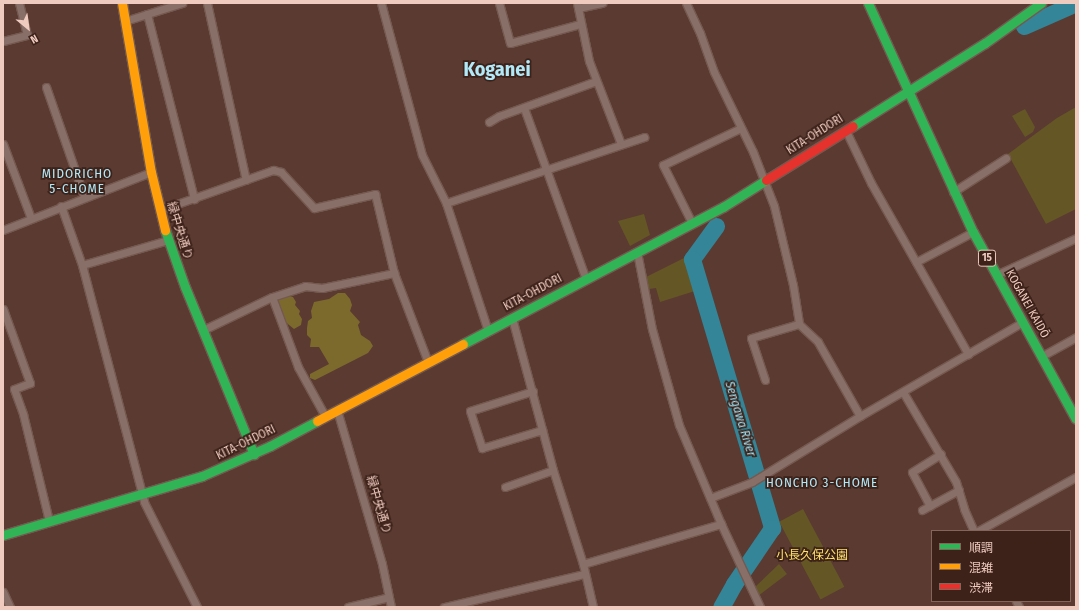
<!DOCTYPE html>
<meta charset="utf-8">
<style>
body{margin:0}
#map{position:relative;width:1079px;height:610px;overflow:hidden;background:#5a3a31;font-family:"Fira Sans Condensed","Noto Sans JP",sans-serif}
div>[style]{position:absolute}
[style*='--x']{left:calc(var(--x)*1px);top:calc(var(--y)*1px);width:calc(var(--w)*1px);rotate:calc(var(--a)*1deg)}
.green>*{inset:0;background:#655626;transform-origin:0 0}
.forest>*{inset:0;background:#7c6a2d}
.river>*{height:17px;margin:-8.5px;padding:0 8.5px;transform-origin:8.5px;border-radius:8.5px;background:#338597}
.roads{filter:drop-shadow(1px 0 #755950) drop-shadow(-1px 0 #755950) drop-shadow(0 1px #755950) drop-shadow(0 -1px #755950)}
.street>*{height:7px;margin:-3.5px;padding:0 3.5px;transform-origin:3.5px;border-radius:3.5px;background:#887069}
.fast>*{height:9px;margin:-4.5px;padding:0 4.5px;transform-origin:4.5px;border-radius:4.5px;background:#30b455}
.slow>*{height:9px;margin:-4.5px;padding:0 4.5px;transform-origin:4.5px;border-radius:4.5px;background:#ff9f0a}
.jam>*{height:9px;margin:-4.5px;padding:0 4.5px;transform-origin:4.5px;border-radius:4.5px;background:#e5322d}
span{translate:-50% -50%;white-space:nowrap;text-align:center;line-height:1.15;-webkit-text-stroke:3.5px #3d221a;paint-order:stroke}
.shield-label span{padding:1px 3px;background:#3d221a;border:1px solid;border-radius:3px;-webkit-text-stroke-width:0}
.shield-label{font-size:11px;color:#efcabf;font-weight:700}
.street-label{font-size:12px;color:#efcabf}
.park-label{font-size:12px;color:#ffe267}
.neighbourhood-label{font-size:13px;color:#b2e9f8;letter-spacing:1px}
.water-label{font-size:13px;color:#9ee2f4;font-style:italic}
.town-label{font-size:20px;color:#b2e9f8;font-weight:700}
.frame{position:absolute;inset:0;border:4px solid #efcabf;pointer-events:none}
.legend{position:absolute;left:931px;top:530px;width:140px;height:72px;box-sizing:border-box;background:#3d221a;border:1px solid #84655c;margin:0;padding:5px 7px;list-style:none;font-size:12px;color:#efcabf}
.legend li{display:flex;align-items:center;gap:8px;height:20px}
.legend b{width:20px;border:1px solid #84655c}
.north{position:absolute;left:8px;top:8px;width:40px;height:40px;-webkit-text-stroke:3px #3d221a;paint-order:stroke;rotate:151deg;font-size:11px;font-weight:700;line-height:16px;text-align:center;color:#efcabf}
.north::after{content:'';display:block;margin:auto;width:14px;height:18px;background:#efcabf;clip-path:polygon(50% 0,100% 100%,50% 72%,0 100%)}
</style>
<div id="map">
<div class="green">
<div style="clip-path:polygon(1076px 107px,1076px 209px,1046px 224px,1008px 154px,1057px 118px)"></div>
<div style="clip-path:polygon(1025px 109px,1035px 127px,1033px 132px,1025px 137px,1012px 116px)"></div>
<div style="clip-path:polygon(644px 214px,650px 235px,630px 246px,618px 221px)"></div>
<div style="clip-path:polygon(686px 257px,695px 291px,660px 302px,656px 288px,649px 289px,646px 277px)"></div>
<div style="left:803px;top:509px;width:88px;height:27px;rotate:62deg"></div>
<div style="clip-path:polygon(779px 564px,787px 574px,758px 596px,754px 588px)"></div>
</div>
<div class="forest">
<div style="clip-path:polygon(338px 293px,345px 293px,350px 299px,352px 305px,350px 311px,360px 322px,358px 325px,361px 335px,370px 341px,373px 346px,368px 353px,315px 380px,310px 378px,310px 374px,329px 364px,319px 347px,310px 347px,311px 339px,307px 335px,307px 328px,308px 321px,312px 318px,311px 311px,314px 302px,329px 299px)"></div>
<div style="clip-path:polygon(286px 295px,293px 297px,296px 302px,295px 305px,300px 311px,299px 314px,302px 319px,301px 325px,294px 329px,283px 320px,281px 316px,282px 313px,276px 303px,279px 298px)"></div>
</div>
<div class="river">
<div style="--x:1024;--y:26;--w:57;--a:-23.9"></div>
<div style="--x:716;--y:226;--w:41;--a:126"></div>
<div style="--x:692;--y:259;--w:281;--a:73.4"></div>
<div style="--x:772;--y:528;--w:68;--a:124.2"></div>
<div style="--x:734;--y:584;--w:26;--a:119"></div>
</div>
<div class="roads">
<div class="street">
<div style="--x:207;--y:3;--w:181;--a:77.6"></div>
<div style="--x:381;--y:3;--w:157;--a:74.9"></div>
<div style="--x:422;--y:155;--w:54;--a:63.4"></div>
<div style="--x:446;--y:203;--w:135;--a:71.8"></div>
<div style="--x:499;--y:3;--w:41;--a:74.6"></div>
<div style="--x:510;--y:43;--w:73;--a:-15.2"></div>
<div style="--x:577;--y:3;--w:59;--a:78.3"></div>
<div style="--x:589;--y:61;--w:89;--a:68.9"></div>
<div style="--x:686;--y:3;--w:33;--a:65"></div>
<div style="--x:700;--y:33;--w:41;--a:70.3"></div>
<div style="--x:714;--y:72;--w:89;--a:64"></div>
<div style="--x:753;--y:152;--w:58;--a:68.7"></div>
<div style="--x:774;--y:206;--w:81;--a:76.5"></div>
<div style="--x:793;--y:285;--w:39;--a:81"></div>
<div style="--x:799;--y:324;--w:26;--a:43"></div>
<div style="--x:818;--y:342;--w:85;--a:60.4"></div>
<div style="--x:578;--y:8;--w:25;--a:-12"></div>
<div style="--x:147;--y:14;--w:191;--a:75.7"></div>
<div style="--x:125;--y:21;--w:60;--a:-17.5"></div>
<div style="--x:3;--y:41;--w:25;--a:-14"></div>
<div style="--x:27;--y:35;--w:33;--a:-104"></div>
<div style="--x:46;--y:87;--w:115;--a:70.8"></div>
<div style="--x:524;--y:108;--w:182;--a:70.1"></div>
<div style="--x:489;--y:122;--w:12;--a:-31"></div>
<div style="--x:499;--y:116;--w:103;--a:-19.8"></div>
<div style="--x:846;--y:131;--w:58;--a:64.3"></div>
<div style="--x:871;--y:183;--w:197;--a:60.4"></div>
<div style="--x:3;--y:144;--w:79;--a:69.3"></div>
<div style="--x:953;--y:192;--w:63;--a:-32.7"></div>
<div style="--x:446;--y:203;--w:209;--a:-18.4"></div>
<div style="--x:61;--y:206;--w:63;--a:70.4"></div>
<div style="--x:82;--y:265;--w:245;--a:75.3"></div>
<div style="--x:144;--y:502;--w:118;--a:63.2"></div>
<div style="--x:160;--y:210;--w:120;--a:-19.5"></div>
<div style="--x:273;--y:170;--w:8;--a:14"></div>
<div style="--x:281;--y:172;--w:49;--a:47.5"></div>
<div style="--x:314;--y:208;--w:63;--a:-12.9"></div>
<div style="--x:375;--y:194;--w:81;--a:76.5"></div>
<div style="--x:394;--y:273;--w:95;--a:69.1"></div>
<div style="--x:692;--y:223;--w:65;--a:-116.6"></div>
<div style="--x:663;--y:165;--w:86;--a:-25.4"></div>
<div style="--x:3;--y:230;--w:159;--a:-21.4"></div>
<div style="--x:637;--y:252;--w:78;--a:79"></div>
<div style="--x:652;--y:329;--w:100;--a:74.3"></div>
<div style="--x:679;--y:425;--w:108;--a:67"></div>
<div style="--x:721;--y:524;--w:92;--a:64.8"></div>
<div style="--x:916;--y:262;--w:64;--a:-27.8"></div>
<div style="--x:82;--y:265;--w:90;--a:-16.2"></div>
<div style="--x:996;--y:275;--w:88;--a:-24.8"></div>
<div style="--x:272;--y:297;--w:75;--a:69.6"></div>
<div style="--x:298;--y:367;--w:56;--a:61.1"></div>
<div style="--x:3;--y:309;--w:79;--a:70"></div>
<div style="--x:30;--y:383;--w:17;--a:159"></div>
<div style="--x:14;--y:389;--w:27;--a:70"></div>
<div style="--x:23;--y:414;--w:110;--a:76.3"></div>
<div style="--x:512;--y:318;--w:157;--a:74.9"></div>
<div style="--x:553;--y:470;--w:99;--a:72.3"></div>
<div style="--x:583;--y:564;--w:44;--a:76.9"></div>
<div style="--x:203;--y:330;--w:76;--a:-25.6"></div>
<div style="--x:272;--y:297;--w:35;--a:-18"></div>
<div style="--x:305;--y:286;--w:17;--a:7"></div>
<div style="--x:322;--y:288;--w:74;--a:-11.8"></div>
<div style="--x:1042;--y:356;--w:39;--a:-29"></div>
<div style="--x:765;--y:380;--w:44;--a:-108.4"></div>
<div style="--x:751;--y:338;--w:50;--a:-16.3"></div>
<div style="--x:533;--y:391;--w:66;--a:162.4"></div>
<div style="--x:470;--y:411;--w:39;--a:72"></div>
<div style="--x:482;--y:448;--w:63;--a:-16.7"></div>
<div style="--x:903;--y:392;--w:104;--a:59.5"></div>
<div style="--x:956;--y:482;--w:28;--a:73"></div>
<div style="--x:964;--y:509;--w:24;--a:66"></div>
<div style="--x:337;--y:410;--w:160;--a:73.7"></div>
<div style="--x:382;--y:564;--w:44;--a:78.2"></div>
<div style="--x:505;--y:487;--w:51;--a:-19.5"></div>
<div style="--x:710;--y:498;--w:45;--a:-20.9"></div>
<div style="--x:752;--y:482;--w:127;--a:-31.4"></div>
<div style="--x:860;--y:416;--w:188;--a:-30"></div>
<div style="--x:930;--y:506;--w:38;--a:-118"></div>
<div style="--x:912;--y:472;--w:34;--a:-32"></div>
<div style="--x:922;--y:510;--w:42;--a:-28.4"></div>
<div style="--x:978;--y:531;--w:112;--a:-28.9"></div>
<div style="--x:583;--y:564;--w:144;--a:-16.2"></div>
<div style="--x:3;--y:592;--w:17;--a:65"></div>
<div style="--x:1016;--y:601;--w:7;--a:63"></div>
<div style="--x:348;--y:607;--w:42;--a:-13.7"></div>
<div style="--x:444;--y:607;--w:144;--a:-13.3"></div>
</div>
<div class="fast">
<div style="--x:868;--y:3;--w:252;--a:65.4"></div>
<div style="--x:973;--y:232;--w:213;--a:61.2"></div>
<div style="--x:853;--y:126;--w:156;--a:-32.2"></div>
<div style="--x:985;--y:43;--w:69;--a:-35.5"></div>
<div style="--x:165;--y:230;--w:60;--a:70.7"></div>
<div style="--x:185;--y:287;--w:181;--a:67.6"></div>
<div style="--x:463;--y:344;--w:294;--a:-27.8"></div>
<div style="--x:723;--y:207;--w:51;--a:-32.1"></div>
<div style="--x:3;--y:535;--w:208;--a:-16.5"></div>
<div style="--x:202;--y:476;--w:74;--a:-23.8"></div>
<div style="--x:270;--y:446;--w:53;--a:-28"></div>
</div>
<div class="slow">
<div style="--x:122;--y:3;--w:171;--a:80.3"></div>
<div style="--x:151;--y:172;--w:60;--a:76.4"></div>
<div style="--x:317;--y:421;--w:165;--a:-27.8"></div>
</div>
<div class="jam">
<div style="--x:766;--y:180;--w:102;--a:-31.8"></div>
</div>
</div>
<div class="shield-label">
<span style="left:987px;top:258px">15</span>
</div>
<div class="street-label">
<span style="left:815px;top:135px;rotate:-32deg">KITA-OHDORI</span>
<span style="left:179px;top:231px;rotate:73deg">緑中央通り</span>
<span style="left:533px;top:293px;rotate:-28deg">KITA-OHDORI</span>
<span style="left:1027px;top:304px;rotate:61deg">KOGANEI KAIDŌ</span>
<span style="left:246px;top:443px;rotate:-26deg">KITA-OHDORI</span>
<span style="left:378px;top:505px;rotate:74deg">緑中央通り</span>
</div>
<div class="park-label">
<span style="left:812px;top:556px">小長久保公園</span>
</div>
<div class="neighbourhood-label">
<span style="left:77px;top:182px">MIDORICHO<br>5-CHOME</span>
<span style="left:822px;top:483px">HONCHO 3-CHOME</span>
</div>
<div class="water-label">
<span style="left:740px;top:419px;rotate:73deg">Sengawa River</span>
</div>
<div class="town-label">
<span style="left:497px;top:69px">Koganei</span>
</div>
<div class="frame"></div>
<ul class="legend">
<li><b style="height:5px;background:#30b455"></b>順調</li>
<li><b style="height:5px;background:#ff9f0a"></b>混雑</li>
<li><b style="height:5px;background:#e5322d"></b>渋滞</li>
</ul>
<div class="north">N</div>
</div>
